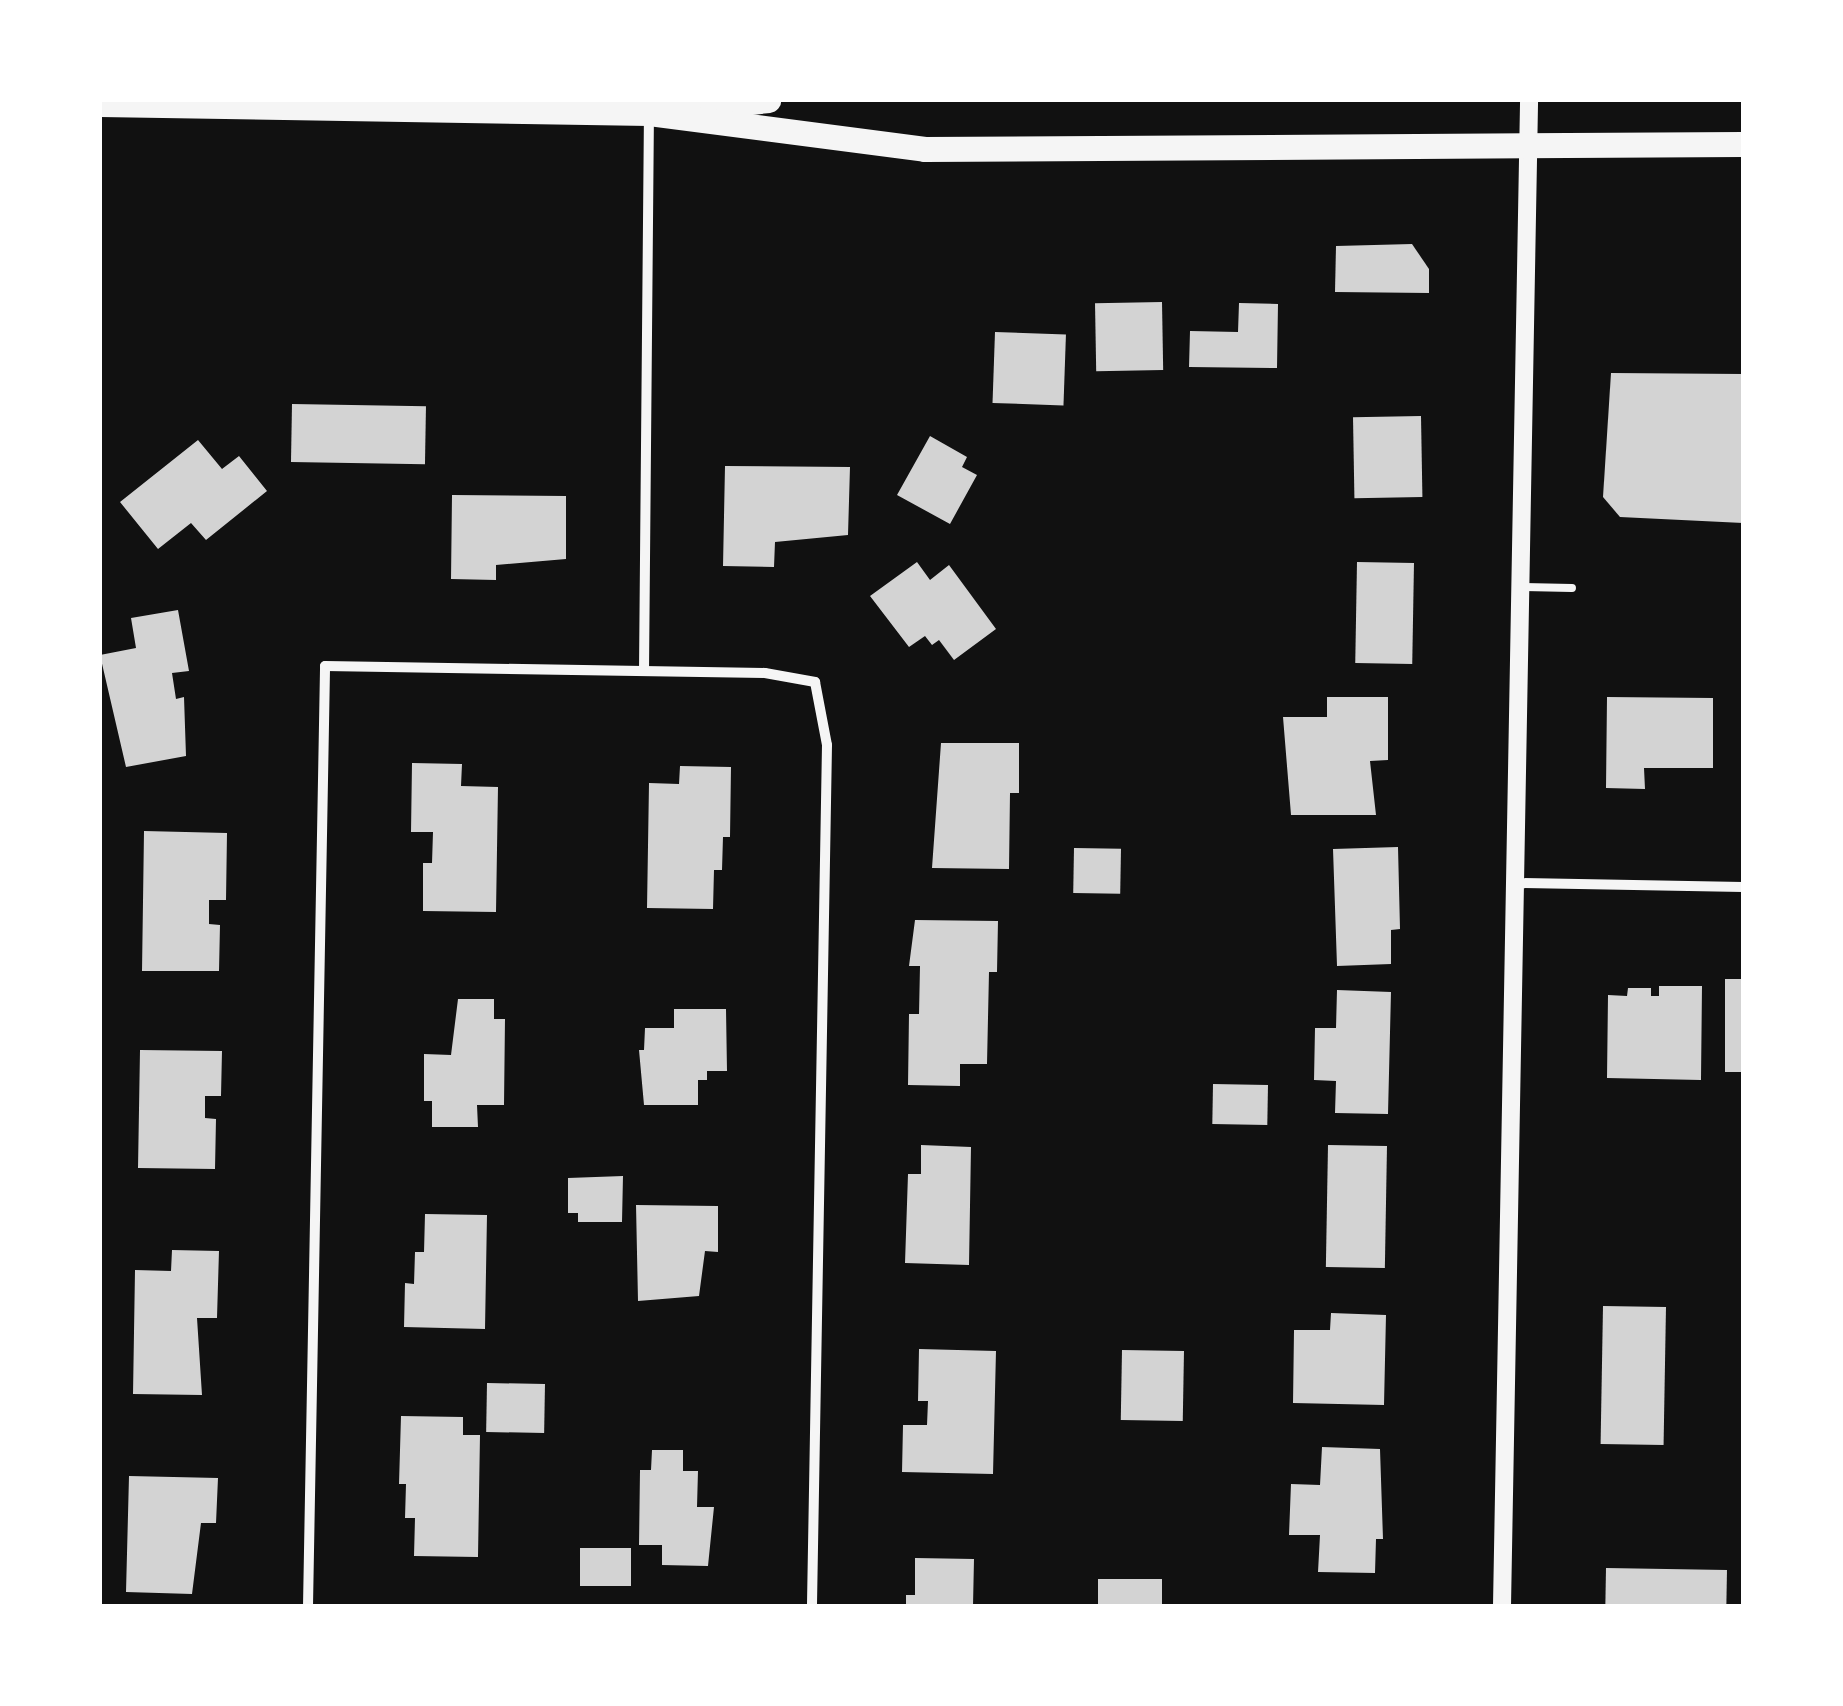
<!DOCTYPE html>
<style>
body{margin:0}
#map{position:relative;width:1843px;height:1706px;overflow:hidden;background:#111;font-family:Manrope,sans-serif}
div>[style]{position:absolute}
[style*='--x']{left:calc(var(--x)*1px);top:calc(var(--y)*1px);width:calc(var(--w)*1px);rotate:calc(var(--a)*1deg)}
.building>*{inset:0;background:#d3d3d3;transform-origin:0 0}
.service>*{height:8px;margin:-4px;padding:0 4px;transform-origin:4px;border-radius:4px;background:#f5f5f5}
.minor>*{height:10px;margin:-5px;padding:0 5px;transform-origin:5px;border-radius:5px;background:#f5f5f5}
.tertiary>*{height:18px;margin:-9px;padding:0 9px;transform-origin:9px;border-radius:9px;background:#f5f5f5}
.primary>*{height:25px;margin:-12.5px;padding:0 12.5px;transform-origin:12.5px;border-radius:12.5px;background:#f5f5f5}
span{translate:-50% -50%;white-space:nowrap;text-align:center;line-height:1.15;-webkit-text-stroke:8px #fff;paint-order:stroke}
.frame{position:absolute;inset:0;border:102px solid #fff;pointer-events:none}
</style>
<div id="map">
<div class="building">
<div style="clip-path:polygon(1412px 244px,1429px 269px,1429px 293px,1335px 292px,1336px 246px)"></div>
<div style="left:1162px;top:302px;width:68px;height:67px;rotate:89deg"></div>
<div style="clip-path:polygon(1239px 303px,1278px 304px,1277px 368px,1189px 367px,1190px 331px,1238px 332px)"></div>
<div style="left:995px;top:332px;width:71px;height:71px;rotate:2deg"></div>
<div style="clip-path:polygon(1611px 373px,1743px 374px,1743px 523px,1620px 517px,1603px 497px)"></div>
<div style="left:292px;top:404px;width:134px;height:58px;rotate:1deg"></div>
<div style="left:1421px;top:416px;width:81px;height:68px;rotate:89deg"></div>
<div style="clip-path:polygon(930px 436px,967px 457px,962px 467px,977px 475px,950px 524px,897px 495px)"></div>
<div style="clip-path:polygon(198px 440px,222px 469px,239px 456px,267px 491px,206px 540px,191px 523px,158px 549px,120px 502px)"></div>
<div style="clip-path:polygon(725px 466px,850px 467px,848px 535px,775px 542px,774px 567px,723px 566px)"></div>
<div style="clip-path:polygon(452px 495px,566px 496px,566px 559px,496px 565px,496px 580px,451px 579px)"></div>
<div style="clip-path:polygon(917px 562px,930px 580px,949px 565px,996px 629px,954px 660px,939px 640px,932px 645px,925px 636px,909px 647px,870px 596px)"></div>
<div style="left:1357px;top:562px;width:57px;height:101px;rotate:1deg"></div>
<div style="clip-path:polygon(178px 610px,189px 671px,172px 673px,176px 699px,184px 697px,186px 756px,126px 767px,100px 655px,136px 648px,131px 618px)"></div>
<div style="clip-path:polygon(1327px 697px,1388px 697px,1388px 760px,1370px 761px,1376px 815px,1291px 815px,1283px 717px,1327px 717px)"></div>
<div style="clip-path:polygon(1607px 697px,1713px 698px,1713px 768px,1644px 768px,1645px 789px,1606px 788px)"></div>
<div style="clip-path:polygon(941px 743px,1019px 743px,1019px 793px,1010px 793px,1009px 869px,932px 868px)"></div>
<div style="clip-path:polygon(412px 763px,462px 764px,461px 786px,498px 787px,496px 912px,423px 911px,423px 863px,432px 863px,433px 832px,411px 832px)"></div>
<div style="clip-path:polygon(680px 766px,731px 767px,730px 837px,723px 837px,722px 870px,714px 870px,713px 909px,647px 908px,649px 783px,679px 784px)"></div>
<div style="clip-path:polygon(144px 831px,227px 833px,226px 900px,209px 900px,209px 924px,220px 925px,219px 971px,142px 971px)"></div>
<div style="clip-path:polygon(1398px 847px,1400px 929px,1391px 930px,1391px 964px,1337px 966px,1333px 849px)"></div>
<div style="left:1074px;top:848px;width:47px;height:45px;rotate:1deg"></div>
<div style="clip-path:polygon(915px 920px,998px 921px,997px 972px,989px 972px,987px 1064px,960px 1064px,960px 1086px,908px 1085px,909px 1014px,919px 1014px,920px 966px,909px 966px)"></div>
<div style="left:1725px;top:979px;width:18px;height:93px"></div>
<div style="clip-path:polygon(1659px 986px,1702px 986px,1701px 1080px,1607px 1078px,1608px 995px,1627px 996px,1628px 988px,1651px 988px,1651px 996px,1659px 996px)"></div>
<div style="clip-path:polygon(1337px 990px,1391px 992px,1388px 1114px,1335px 1113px,1336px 1081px,1314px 1080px,1315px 1028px,1336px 1028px)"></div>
<div style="clip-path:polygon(458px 999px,494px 999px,494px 1019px,505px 1019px,504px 1105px,477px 1105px,478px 1127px,432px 1127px,432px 1101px,424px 1101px,424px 1054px,451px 1055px)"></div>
<div style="clip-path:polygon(674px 1009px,726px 1009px,727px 1071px,707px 1071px,707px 1080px,698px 1080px,698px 1105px,644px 1105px,639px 1050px,644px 1050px,645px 1028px,674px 1028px)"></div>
<div style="clip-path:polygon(140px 1050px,222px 1051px,221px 1096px,205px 1096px,205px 1118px,216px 1119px,215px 1169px,138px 1168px)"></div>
<div style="left:1213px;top:1084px;width:55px;height:40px;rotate:1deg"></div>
<div style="clip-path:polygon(921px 1145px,971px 1147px,969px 1265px,905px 1263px,908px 1174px,921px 1174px)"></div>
<div style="left:1328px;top:1145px;width:59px;height:122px;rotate:1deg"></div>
<div style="clip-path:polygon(623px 1176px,622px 1222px,578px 1222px,578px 1213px,568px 1213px,568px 1178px)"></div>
<div style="clip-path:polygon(636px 1205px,718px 1206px,718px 1252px,705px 1251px,699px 1296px,638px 1301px)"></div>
<div style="clip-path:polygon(425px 1214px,487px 1215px,485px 1329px,404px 1327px,405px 1283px,414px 1284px,415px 1252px,424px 1252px)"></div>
<div style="clip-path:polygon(172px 1250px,219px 1251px,217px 1318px,197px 1318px,202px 1395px,133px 1394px,135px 1270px,171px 1271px)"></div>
<div style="left:1603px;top:1306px;width:63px;height:138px;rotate:1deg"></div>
<div style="clip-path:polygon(1331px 1313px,1386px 1315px,1384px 1405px,1293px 1403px,1294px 1330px,1330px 1330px)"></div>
<div style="clip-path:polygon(919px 1349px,996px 1351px,993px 1474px,902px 1472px,903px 1425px,927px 1425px,928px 1401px,918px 1401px)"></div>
<div style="left:1122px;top:1350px;width:62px;height:70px;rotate:1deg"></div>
<div style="left:487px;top:1383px;width:58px;height:49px;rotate:1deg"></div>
<div style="clip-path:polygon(401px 1416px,463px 1417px,463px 1435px,480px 1435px,478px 1557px,414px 1556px,415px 1518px,405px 1518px,406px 1484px,399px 1484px)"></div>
<div style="clip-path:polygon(1322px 1447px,1380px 1449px,1383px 1539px,1376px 1539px,1375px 1573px,1318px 1572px,1320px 1535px,1289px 1535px,1291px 1484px,1320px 1485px)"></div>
<div style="clip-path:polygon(652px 1450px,683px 1450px,683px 1471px,698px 1471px,697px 1507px,714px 1507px,708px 1566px,662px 1565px,662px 1545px,639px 1545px,640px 1470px,651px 1470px)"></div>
<div style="clip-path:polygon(129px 1476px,218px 1478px,216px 1523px,201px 1523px,192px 1594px,126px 1592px)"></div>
<div style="left:580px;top:1548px;width:51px;height:38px"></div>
<div style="clip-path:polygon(915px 1558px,974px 1559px,973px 1606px,906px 1606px,906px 1595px,915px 1595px)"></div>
<div style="left:1606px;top:1568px;width:121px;height:38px;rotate:1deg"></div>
<div style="left:1098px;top:1579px;width:64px;height:27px"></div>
</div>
<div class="service">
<div style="--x:1522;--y:587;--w:50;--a:1.1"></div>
</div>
<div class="minor">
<div style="--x:644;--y:671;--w:557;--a:-89.49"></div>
<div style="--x:1517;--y:883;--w:226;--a:1"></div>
<div style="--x:308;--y:1606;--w:940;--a:-88.96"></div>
<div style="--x:325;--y:666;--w:440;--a:0.9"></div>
<div style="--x:765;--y:673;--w:51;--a:10.2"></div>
<div style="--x:815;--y:682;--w:64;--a:79.2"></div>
<div style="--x:827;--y:745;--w:861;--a:91"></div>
</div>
<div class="tertiary">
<div style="--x:1502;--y:1606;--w:1506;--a:-88.97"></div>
</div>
<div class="primary">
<div style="--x:100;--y:104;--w:549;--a:0.94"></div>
<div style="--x:649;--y:113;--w:120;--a:-6.2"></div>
<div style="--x:649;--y:113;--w:278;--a:7.4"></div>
<div style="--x:925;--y:149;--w:818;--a:-0.35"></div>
</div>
<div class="frame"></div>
</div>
